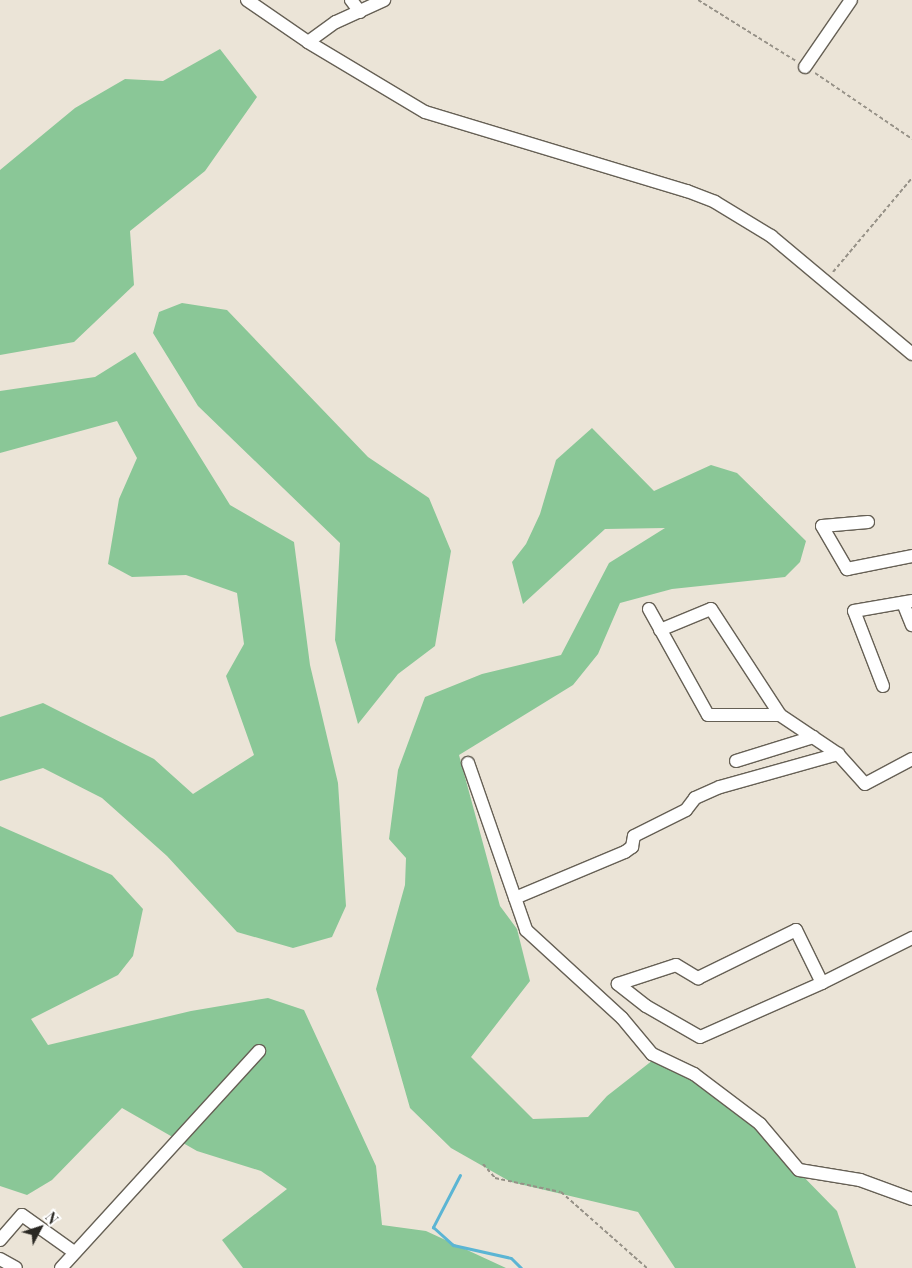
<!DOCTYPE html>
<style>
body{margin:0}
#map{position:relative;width:912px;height:1268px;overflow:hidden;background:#ebe4d7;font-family:"Playfair Display",serif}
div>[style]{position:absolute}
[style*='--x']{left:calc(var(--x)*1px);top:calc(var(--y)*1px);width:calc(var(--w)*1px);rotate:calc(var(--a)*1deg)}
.green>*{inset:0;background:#8ac797}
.stream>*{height:3px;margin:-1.5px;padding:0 1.5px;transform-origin:1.5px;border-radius:1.5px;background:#5bb5d4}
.path>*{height:2px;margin-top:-1px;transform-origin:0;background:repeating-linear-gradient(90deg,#969187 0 4px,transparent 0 6.5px)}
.roads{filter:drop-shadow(1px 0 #666055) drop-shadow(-1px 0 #666055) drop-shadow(0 1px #666055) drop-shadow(0 -1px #666055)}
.street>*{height:12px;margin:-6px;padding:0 6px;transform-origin:6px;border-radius:6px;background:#fff}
span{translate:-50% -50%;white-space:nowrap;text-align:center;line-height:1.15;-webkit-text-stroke:4.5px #fff;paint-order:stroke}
.north{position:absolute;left:15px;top:1203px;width:50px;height:50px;-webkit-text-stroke:4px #fff;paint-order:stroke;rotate:50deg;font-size:14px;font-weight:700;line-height:20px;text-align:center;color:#2a2823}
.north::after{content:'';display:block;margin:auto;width:18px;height:22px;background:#2a2823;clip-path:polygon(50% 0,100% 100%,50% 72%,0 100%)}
</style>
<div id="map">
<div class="green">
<div style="clip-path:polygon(220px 49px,257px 97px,205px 171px,130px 231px,134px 285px,74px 342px,0 355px,0 170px,75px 108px,125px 79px,163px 81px)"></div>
<div style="clip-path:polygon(182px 303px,227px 310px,368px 457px,429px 498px,451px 551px,435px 646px,398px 674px,358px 724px,335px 640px,340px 543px,198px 406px,153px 333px,159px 312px)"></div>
<div style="clip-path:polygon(135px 352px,230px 505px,294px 542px,310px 665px,338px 783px,346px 906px,332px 937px,293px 948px,237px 932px,167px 856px,102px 798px,43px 768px,0 781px,0 717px,43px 703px,154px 759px,193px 794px,254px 755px,226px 676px,244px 644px,237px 593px,186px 575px,132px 577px,108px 564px,119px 499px,137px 458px,117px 421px,0 453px,0 391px,95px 377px)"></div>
<div style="clip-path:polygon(592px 428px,654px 491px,711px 465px,737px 473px,806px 541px,800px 562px,785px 577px,672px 589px,620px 603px,598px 654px,573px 685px,459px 755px,500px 906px,517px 929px,530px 981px,471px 1057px,533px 1119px,588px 1117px,607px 1096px,653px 1060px,700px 1071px,837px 1211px,856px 1268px,675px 1268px,638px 1212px,511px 1182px,451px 1148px,410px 1108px,376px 989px,405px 885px,406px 858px,389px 839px,398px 770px,425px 697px,482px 674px,561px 655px,609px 563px,665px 528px,605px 529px,523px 604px,512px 562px,526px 544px,540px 514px,556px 460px)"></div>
<div style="clip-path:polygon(0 826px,112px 875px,143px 909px,133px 956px,118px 975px,31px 1019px,48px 1045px,191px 1011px,268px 998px,304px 1010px,376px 1166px,382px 1225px,426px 1231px,506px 1268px,243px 1268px,222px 1240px,287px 1189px,261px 1171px,197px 1151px,122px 1108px,52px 1180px,27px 1195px,0 1186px)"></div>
</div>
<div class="stream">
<div style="--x:460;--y:1175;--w:59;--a:117.4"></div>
<div style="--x:433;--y:1227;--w:27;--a:42"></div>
<div style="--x:453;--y:1245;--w:59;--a:12.6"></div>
<div style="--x:511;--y:1258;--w:14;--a:45"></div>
</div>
<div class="path">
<div style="--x:698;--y:0;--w:115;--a:31.9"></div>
<div style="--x:815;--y:73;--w:117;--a:34.2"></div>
<div style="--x:833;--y:272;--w:123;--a:-50"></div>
<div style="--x:483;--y:1164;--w:18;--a:49"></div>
<div style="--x:495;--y:1178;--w:67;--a:12"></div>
<div style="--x:561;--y:1192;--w:115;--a:41.5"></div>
</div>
<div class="roads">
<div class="street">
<div style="--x:247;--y:0;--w:74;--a:34.5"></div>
<div style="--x:308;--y:42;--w:136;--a:30.9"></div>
<div style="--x:425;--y:112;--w:274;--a:16.8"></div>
<div style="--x:687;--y:191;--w:30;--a:21"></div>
<div style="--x:715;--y:202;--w:66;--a:31.3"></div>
<div style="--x:771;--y:236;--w:184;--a:39.9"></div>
<div style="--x:351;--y:0;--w:15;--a:53"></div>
<div style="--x:308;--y:42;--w:34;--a:-36"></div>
<div style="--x:336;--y:22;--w:53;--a:-24.6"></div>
<div style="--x:805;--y:67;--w:81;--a:-55.5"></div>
<div style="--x:868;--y:522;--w:46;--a:175"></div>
<div style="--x:822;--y:526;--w:50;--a:59.8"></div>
<div style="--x:847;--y:569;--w:66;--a:-11.3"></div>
<div style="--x:903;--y:603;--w:24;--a:68"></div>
<div style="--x:649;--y:609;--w:121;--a:60.9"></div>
<div style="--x:708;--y:715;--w:72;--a:0"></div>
<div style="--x:780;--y:715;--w:70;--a:33.9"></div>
<div style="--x:838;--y:754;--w:40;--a:48"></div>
<div style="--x:865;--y:784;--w:53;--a:-28"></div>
<div style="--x:660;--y:630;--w:55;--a:-22.4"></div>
<div style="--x:711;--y:609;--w:126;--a:56.9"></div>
<div style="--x:883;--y:686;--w:80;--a:-111.1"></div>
<div style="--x:854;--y:611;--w:59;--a:-9.8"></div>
<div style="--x:736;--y:761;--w:81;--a:-17.3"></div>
<div style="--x:468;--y:763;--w:177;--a:70.8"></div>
<div style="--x:526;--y:930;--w:130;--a:42.5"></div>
<div style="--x:622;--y:1018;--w:47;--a:50.2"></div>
<div style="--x:652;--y:1054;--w:47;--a:25.5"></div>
<div style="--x:694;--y:1074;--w:83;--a:37.1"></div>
<div style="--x:760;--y:1124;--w:60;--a:49.7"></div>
<div style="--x:799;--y:1170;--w:62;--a:9.3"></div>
<div style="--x:860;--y:1180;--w:55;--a:20.1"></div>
<div style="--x:515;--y:898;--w:119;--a:-22.7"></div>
<div style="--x:625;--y:852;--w:9;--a:-36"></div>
<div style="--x:632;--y:847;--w:11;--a:-80"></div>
<div style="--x:634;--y:836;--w:58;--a:-26.6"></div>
<div style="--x:686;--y:810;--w:15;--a:-53"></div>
<div style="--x:695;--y:798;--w:27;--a:-24"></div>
<div style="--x:720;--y:787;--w:123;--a:-15.6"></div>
<div style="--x:796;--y:930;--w:59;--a:63.9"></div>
<div style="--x:822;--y:983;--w:133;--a:156.1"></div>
<div style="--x:700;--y:1037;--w:62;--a:-150.1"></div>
<div style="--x:646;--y:1006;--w:36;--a:-142"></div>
<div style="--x:618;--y:984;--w:61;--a:-18.1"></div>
<div style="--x:676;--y:965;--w:26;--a:31"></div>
<div style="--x:698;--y:978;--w:109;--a:-26.1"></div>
<div style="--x:822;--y:983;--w:101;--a:-26.6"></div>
<div style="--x:0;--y:1240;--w:33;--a:-49"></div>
<div style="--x:22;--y:1215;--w:64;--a:35.4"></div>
<div style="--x:0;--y:1259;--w:18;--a:29"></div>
<div style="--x:61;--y:1268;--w:294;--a:-47.6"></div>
</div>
</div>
<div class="north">N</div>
</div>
